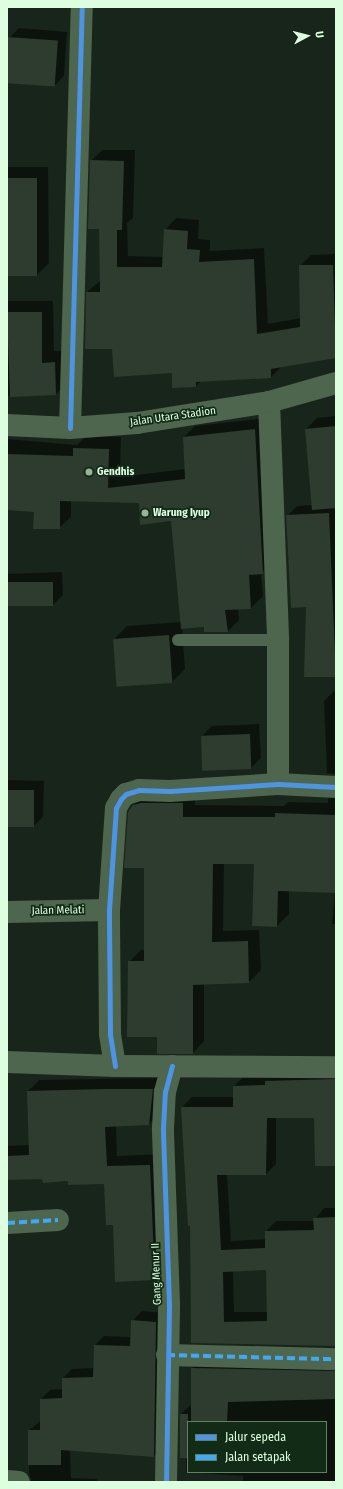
<!DOCTYPE html>
<style>
body{margin:0}
#map{position:relative;width:343px;height:1489px;overflow:hidden;background:#18251a;font-family:"Fira Sans Condensed",sans-serif}
div>[style]{position:absolute}
[style*='--x']{left:calc(var(--x)*1px);top:calc(var(--y)*1px);width:calc(var(--w)*1px);rotate:calc(var(--a)*1deg)}
.shadow>*{inset:0;background:#0007}
.building>*{inset:0;background:#2d3c2f;transform-origin:0 0}
.service>*{height:12px;margin:-6px;padding:0 6px;transform-origin:6px;border-radius:6px;background:#4e654e}
.minor>*{height:22px;margin:-11px;padding:0 11px;transform-origin:11px;border-radius:11px;background:#4e654e}
.tertiary>*{height:22px;margin:-11px;padding:0 11px;transform-origin:11px;border-radius:11px;background:#4e654e}
.quiet>*{height:4px;margin-top:-2px;transform-origin:0;background:repeating-linear-gradient(90deg,#3fa9f5 0 8px,transparent 0 12px)}
.cycleway>*{height:5px;margin:-2.5px;padding:0 2.5px;transform-origin:2.5px;border-radius:2.5px;background:#4d94e3}
.dots>*{width:11px;height:11px;translate:-50% -50%;box-sizing:border-box;border:2px solid #122b16;border-radius:50%}
span{translate:-50% -50%;white-space:nowrap;text-align:center;line-height:1.15;-webkit-text-stroke:3.5px #122b16;paint-order:stroke}
.street-label{font-size:11px;color:#defee0}
.poi-label{font-size:11px;color:#defee0;font-weight:700}
.left{translate:0 -50%;text-align:left}
.frame{position:absolute;inset:0;border:8px solid #defee0;pointer-events:none}
.legend{position:absolute;left:187px;top:1421px;width:140px;height:52px;box-sizing:border-box;background:#122b16;border:1px solid #647f67;margin:0;padding:5px 7px;list-style:none;font-size:12px;color:#defee0}
.legend li{display:flex;align-items:center;gap:8px;height:20px}
.legend b{width:20px;border:1px solid #647f67}
.north{position:absolute;left:287px;top:16px;width:40px;height:40px;-webkit-text-stroke:3px #122b16;paint-order:stroke;rotate:83deg;font-size:11px;font-weight:700;line-height:16px;text-align:center;color:#defee0}
.north::after{content:'';display:block;margin:auto;width:14px;height:18px;background:#defee0;clip-path:polygon(50% 0,100% 100%,50% 72%,0 100%)}
</style>
<div id="map">
<div class="shadow">
<div style="clip-path:polygon(19px 28px,67px 32px,64px 76px,54px 86px,7px 82px,9px 38px)"></div>
<div style="clip-path:polygon(102px 150px,135px 150px,133px 218px,127px 223px,128px 256px,164px 257px,165px 230px,176px 218px,199px 220px,198px 239px,210px 240px,210px 251px,264px 248px,268px 324px,301px 318px,300px 266px,311px 255px,336px 254px,336px 357px,282px 366px,271px 377px,201px 381px,196px 386px,173px 372px,113px 348px,87px 292px,100px 281px,100px 228px,91px 161px)"></div>
<div style="clip-path:polygon(7px 167px,48px 167px,49px 263px,37px 275px,7px 275px)"></div>
<div style="clip-path:polygon(7px 301px,53px 301px,54px 351px,66px 351px,68px 382px,56px 394px,7px 396px)"></div>
<div style="clip-path:polygon(336px 416px,336px 676px,306px 676px,307px 606px,287px 516px,297px 506px,313px 505px,306px 429px,317px 418px)"></div>
<div style="clip-path:polygon(266px 418px,274px 561px,261px 573px,263px 596px,251px 608px,238px 608px,239px 620px,227px 632px,204px 625px,182px 628px,185px 669px,172px 682px,114px 639px,127px 626px,181px 622px,172px 520px,140px 502px,71px 500px,71px 517px,59px 528px,35px 511px,7px 509px,7px 439px,77px 445px,86px 436px,121px 437px,120px 477px,186px 469px,184px 437px,195px 426px)"></div>
<div style="clip-path:polygon(62px 572px,63px 595px,53px 605px,7px 606px,7px 574px)"></div>
<div style="clip-path:polygon(336px 689px,336px 774px,327px 773px,324px 701px)"></div>
<div style="clip-path:polygon(259px 724px,261px 758px,251px 768px,202px 736px,212px 726px)"></div>
<div style="clip-path:polygon(7px 780px,44px 781px,43px 817px,33px 827px,7px 826px)"></div>
<div style="clip-path:polygon(195px 791px,195px 805px,284px 806px,288px 802px,328px 803px,328px 799px,336px 792px,336px 924px,332px 924px,335px 892px,289px 891px,289px 914px,277px 926px,255px 863px,224px 863px,223px 931px,259px 930px,261px 970px,249px 982px,204px 983px,204px 1041px,193px 1053px,158px 1036px,129px 962px,141px 950px,145px 950px,145px 867px,132px 807px,144px 795px)"></div>
<div style="clip-path:polygon(evenodd,336px 1070px,336px 1165px,315px 1117px,276px 1117px,276px 1164px,266px 1174px,227px 1174px,231px 1241px,266px 1239px,266px 1231px,276px 1221px,314px 1221px,324px 1208px,336px 1208px,336px 1345px,192px 1342px,191px 1225px,189px 1225px,182px 1107px,192px 1097px,234px 1097px,234px 1086px,244px 1076px,336px 1070px,267px 1269px,268px 1312px,234px 1312px,233px 1271px,267px 1269px)"></div>
<div style="clip-path:polygon(164px 1078px,160px 1113px,149px 1124px,116px 1125px,117px 1156px,161px 1154px,165px 1268px,154px 1279px,114px 1223px,105px 1183px,43px 1178px,7px 1179px,7px 1146px,30px 1145px,28px 1091px,39px 1080px)"></div>
<div style="clip-path:polygon(142px 1311px,165px 1313px,163px 1446px,154px 1456px,70px 1450px,71px 1478px,97px 1479px,97px 1482px,32px 1482px,29px 1474px,29px 1430px,41px 1421px,41px 1399px,50px 1390px,63px 1389px,63px 1378px,72px 1369px,94px 1368px,95px 1345px,104px 1336px,131px 1337px,132px 1321px)"></div>
<div style="clip-path:polygon(evenodd,202px 1359px,336px 1362px,336px 1482px,243px 1482px,243px 1476px,186px 1472px,186px 1457px,181px 1414px,192px 1404px,192px 1368px,202px 1359px,188px 1422px,326px 1422px,326px 1472px,188px 1472px,188px 1422px)"></div>
</div>
<div class="building">
<div style="left:7px;top:37px;width:51px;height:46px;rotate:4deg"></div>
<div style="clip-path:polygon(90px 160px,124px 161px,122px 230px,117px 230px,117px 267px,162px 267px,164px 229px,188px 231px,187px 249px,200px 250px,199px 262px,254px 259px,257px 334px,300px 327px,299px 265px,333px 265px,336px 358px,271px 369px,271px 378px,196px 382px,196px 387px,172px 388px,172px 373px,114px 377px,112px 349px,85px 349px,86px 292px,100px 292px,99px 229px,88px 229px)"></div>
<div style="left:7px;top:178px;width:30px;height:98px"></div>
<div style="clip-path:polygon(7px 312px,42px 312px,42px 363px,55px 362px,56px 395px,10px 397px)"></div>
<div style="clip-path:polygon(336px 426px,336px 508px,312px 510px,305px 429px)"></div>
<div style="clip-path:polygon(255px 429px,263px 574px,249px 575px,251px 609px,225px 610px,228px 632px,204px 632px,204px 627px,181px 629px,171px 521px,140px 525px,139px 503px,60px 501px,60px 529px,33px 529px,34px 512px,7px 510px,7px 454px,73px 456px,73px 448px,109px 449px,108px 488px,185px 479px,183px 437px)"></div>
<div style="clip-path:polygon(329px 513px,336px 677px,304px 677px,306px 607px,291px 608px,286px 515px)"></div>
<div style="left:53px;top:582px;width:24px;height:46px;rotate:90deg"></div>
<div style="left:169px;top:635px;width:48px;height:56px;rotate:86deg"></div>
<div style="left:250px;top:734px;width:35px;height:49px;rotate:88deg"></div>
<div style="left:7px;top:790px;width:27px;height:37px"></div>
<div style="clip-path:polygon(141px 803px,183px 803px,183px 817px,275px 817px,275px 813px,336px 815px,336px 893px,278px 891px,277px 927px,252px 926px,254px 864px,213px 864px,212px 942px,248px 941px,249px 983px,193px 985px,193px 1054px,157px 1054px,157px 1037px,127px 1037px,128px 961px,144px 961px,144px 868px,124px 868px,128px 812px,133px 805px)"></div>
<div style="clip-path:polygon(evenodd,336px 1079px,336px 1166px,315px 1166px,314px 1118px,267px 1118px,266px 1175px,217px 1175px,221px 1250px,265px 1248px,265px 1231px,314px 1230px,313px 1218px,336px 1217px,336px 1346px,191px 1343px,190px 1226px,188px 1226px,181px 1107px,233px 1107px,233px 1086px,265px 1085px,265px 1081px,336px 1079px,266px 1270px,267px 1321px,224px 1322px,223px 1272px,266px 1270px)"></div>
<div style="clip-path:polygon(104px 1089px,153px 1089px,149px 1125px,105px 1127px,107px 1166px,150px 1165px,155px 1280px,115px 1282px,113px 1225px,106px 1225px,104px 1184px,68px 1185px,68px 1181px,43px 1183px,42px 1179px,7px 1180px,7px 1156px,29px 1155px,27px 1091px)"></div>
<div style="clip-path:polygon(131px 1320px,156px 1322px,154px 1457px,61px 1450px,61px 1465px,28px 1465px,28px 1430px,40px 1430px,40px 1399px,62px 1398px,62px 1378px,93px 1377px,94px 1345px,130px 1346px)"></div>
<div style="clip-path:polygon(191px 1368px,336px 1371px,336px 1399px,228px 1402px,227px 1422px,191px 1422px)"></div>
<div style="left:180px;top:1414px;width:8px;height:44px"></div>
</div>
<div class="service">
<div style="--x:178;--y:640;--w:100;--a:0"></div>
</div>
<div class="minor">
<div style="--x:269;--y:402;--w:238;--a:87.8"></div>
<div style="--x:278;--y:640;--w:144;--a:90"></div>
<div style="--x:70;--y:428;--w:421;--a:-88.4"></div>
<div style="--x:7;--y:912;--w:102;--a:-1.1"></div>
<div style="--x:7;--y:1062;--w:108;--a:2.1"></div>
<div style="--x:115;--y:1066;--w:221;--a:0.3"></div>
<div style="--x:115;--y:1066;--w:33;--a:-99"></div>
<div style="--x:110;--y:1033;--w:123;--a:-90.5"></div>
<div style="--x:109;--y:910;--w:102;--a:-86.1"></div>
<div style="--x:116;--y:808;--w:10;--a:-61"></div>
<div style="--x:121;--y:799;--w:7;--a:-45"></div>
<div style="--x:126;--y:794;--w:14;--a:-17"></div>
<div style="--x:139;--y:790;--w:31;--a:2"></div>
<div style="--x:170;--y:791;--w:108;--a:-3.7"></div>
<div style="--x:278;--y:784;--w:58;--a:3"></div>
<div style="--x:7;--y:1223;--w:51;--a:-3.4"></div>
<div style="--x:167;--y:1355;--w:169;--a:1.4"></div>
<div style="--x:7;--y:1481;--w:12;--a:5"></div>
<div style="--x:166;--y:1482;--w:178;--a:-89"></div>
<div style="--x:169;--y:1304;--w:176;--a:-92"></div>
<div style="--x:163;--y:1128;--w:36;--a:-87"></div>
<div style="--x:165;--y:1092;--w:27;--a:-75"></div>
</div>
<div class="tertiary">
<div style="--x:7;--y:425;--w:63;--a:2.7"></div>
<div style="--x:70;--y:428;--w:67;--a:-4.3"></div>
<div style="--x:137;--y:423;--w:134;--a:-9"></div>
<div style="--x:269;--y:402;--w:70;--a:-15.8"></div>
</div>
<div class="quiet">
<div style="--x:7;--y:1223;--w:51;--a:-3.4"></div>
<div style="--x:167;--y:1355;--w:169;--a:1.4"></div>
</div>
<div class="cycleway">
<div style="--x:70;--y:428;--w:421;--a:-88.4"></div>
<div style="--x:115;--y:1066;--w:33;--a:-99"></div>
<div style="--x:110;--y:1033;--w:123;--a:-90.5"></div>
<div style="--x:109;--y:910;--w:102;--a:-86.1"></div>
<div style="--x:116;--y:808;--w:10;--a:-61"></div>
<div style="--x:121;--y:799;--w:7;--a:-45"></div>
<div style="--x:126;--y:794;--w:14;--a:-17"></div>
<div style="--x:139;--y:790;--w:31;--a:2"></div>
<div style="--x:170;--y:791;--w:108;--a:-3.7"></div>
<div style="--x:278;--y:784;--w:58;--a:3"></div>
<div style="--x:166;--y:1482;--w:178;--a:-89"></div>
<div style="--x:169;--y:1304;--w:176;--a:-92"></div>
<div style="--x:163;--y:1128;--w:36;--a:-87"></div>
<div style="--x:165;--y:1092;--w:27;--a:-75"></div>
</div>
<div class="dots">
<div style="left:89px;top:472px;background:#99b29b"></div>
<div style="left:145px;top:513px;background:#99b29b"></div>
</div>
<div class="street-label">
<span style="left:173px;top:417px;rotate:-8deg">Jalan Utara Stadion</span>
<span style="left:58px;top:911px;rotate:-1deg">Jalan Melati</span>
<span style="left:157px;top:1274px;rotate:-92deg">Gang Menur II</span>
</div>
<div class="poi-label">
<span class="left" style="left:97px;top:472px">Gendhis</span>
<span class="left" style="left:153px;top:513px">Warung Iyup</span>
</div>
<div class="frame"></div>
<ul class="legend">
<li><b style="height:5px;background:#4d94e3"></b>Jalur sepeda</li>
<li><b style="height:5px;background:#3fa9f5"></b>Jalan setapak</li>
</ul>
<div class="north">U</div>
</div>
